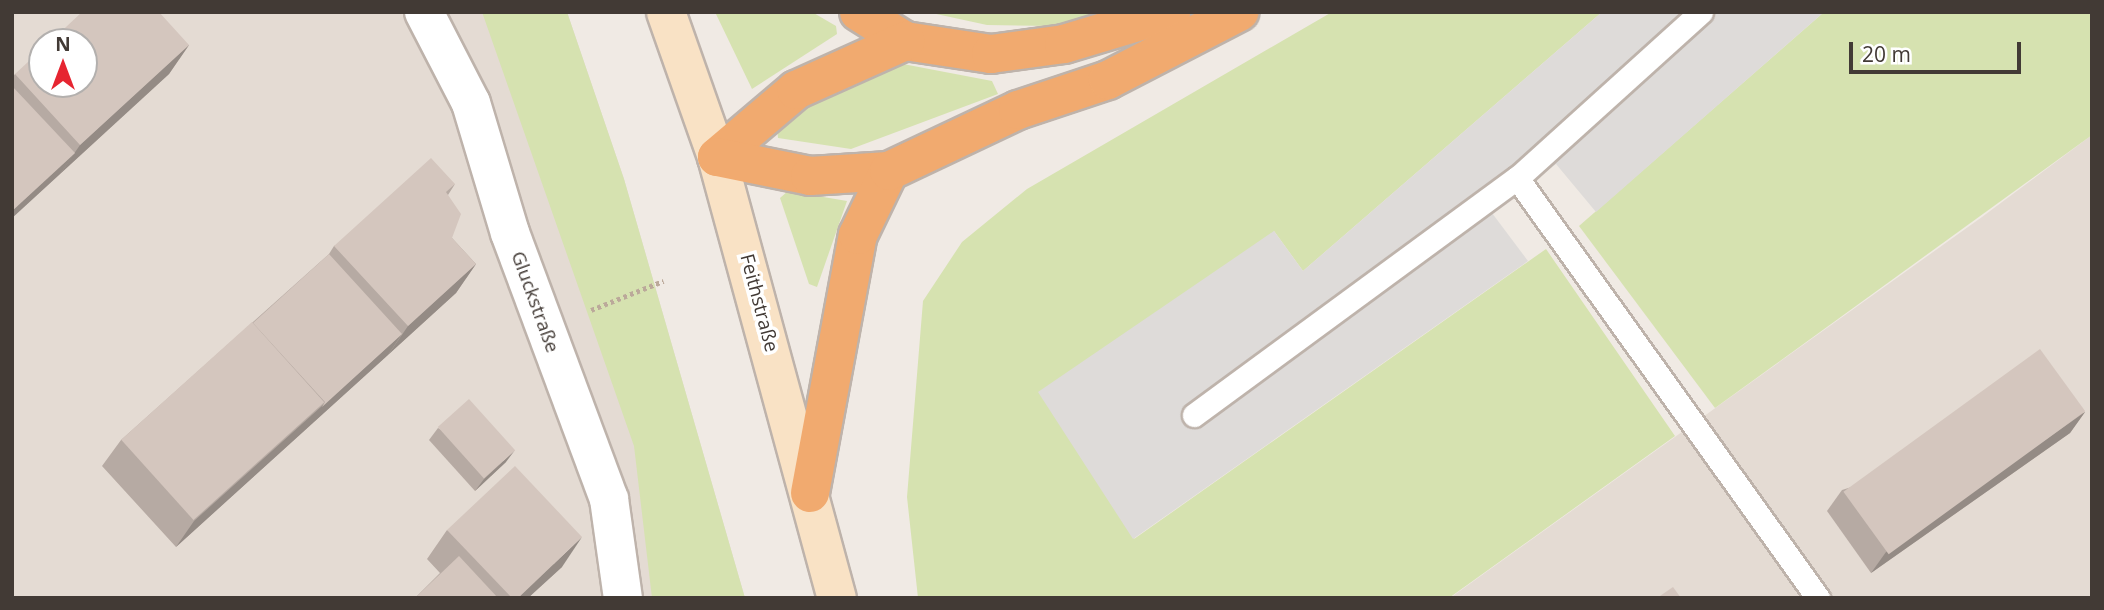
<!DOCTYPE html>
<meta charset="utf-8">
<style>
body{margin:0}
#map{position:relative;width:2104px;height:610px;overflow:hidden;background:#f0eae4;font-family:"Open Sans",sans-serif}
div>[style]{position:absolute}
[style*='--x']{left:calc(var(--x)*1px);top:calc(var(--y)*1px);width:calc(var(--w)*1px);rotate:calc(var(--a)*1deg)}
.residential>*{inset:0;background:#e4dbd3}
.green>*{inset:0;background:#d6e2b0}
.parking>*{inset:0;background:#dedbd9}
.path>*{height:4.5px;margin-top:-2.25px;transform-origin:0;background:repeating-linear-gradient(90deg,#bba99a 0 3.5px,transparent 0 7px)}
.roads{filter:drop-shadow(2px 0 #beb3ab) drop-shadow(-2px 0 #beb3ab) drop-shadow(0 2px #beb3ab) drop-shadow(0 -2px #beb3ab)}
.lane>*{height:23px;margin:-11.5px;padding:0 11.5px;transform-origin:11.5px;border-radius:11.5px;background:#fff}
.street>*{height:38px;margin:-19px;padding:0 19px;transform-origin:19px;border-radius:19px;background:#fff}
.secondary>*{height:38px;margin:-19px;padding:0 19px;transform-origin:19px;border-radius:19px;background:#f9e2c5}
.highway>*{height:38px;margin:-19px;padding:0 19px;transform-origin:19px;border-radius:19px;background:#f1aa6f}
.wall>*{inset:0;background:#b6aaa3}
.shaded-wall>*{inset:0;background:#948b85}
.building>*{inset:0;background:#d4c6be;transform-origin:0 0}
span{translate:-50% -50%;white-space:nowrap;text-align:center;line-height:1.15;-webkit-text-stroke:7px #fff;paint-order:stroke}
.street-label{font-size:19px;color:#423a35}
.frame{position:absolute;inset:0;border:14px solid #423a35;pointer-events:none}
.north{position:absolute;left:28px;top:28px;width:70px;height:70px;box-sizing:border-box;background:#fff;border:2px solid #b3b0ae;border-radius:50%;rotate:0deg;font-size:19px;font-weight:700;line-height:28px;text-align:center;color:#423a35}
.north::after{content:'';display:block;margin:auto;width:24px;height:32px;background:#e62531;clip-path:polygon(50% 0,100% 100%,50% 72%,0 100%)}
.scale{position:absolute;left:1849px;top:42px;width:172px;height:32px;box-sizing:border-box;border:4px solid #423a35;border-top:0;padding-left:9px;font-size:21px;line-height:24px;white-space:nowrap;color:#423a35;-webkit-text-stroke:5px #fff;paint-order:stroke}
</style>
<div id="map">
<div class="residential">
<div style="clip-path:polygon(evenodd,12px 12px,567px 12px,624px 179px,745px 598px,12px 598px,12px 12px,42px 42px,84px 42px,84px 84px,42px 84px,42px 42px)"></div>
<div style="clip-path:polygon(2092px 135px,2092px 598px,1450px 598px,1982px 217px)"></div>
</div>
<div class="green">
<div style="clip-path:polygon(482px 12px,567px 12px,624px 179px,745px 598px,652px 598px,634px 446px)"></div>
<div style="clip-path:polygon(715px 12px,812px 12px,836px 26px,837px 34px,752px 89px)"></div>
<div style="clip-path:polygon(927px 12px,1129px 12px,1054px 26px,987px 25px)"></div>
<div style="clip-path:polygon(1332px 12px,1602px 12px,1303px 271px,1274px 231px,1134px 539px,1546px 249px,1675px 436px,1449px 598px,918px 598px,907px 497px,923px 301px,962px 242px,1027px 189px)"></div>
<div style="clip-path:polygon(1824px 12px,2092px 12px,2092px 135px,1715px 408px,1579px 226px)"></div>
<div style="clip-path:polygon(903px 64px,992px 81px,998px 94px,851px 149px,778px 138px,777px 128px,789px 118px,843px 84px)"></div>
<div style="clip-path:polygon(788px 191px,847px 201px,817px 287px,809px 284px,780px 198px)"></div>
</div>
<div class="parking">
<div style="clip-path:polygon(1602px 12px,1824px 12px,1596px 212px,1556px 164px,1492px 213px,1528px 261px,1133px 539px,1038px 392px,1274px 231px,1303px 271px)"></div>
</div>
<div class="path">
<div style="--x:591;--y:310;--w:78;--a:-21.9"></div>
</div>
<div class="roads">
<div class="lane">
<div style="--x:1701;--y:12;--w:248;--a:137.9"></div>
<div style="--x:1517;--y:178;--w:517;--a:54.37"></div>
<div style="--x:1194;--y:415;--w:401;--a:-36.3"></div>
</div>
<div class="street">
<div style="--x:424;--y:12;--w:102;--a:62.7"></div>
<div style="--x:471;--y:103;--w:136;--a:73.3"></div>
<div style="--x:510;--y:233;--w:284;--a:69.6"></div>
<div style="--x:609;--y:499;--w:100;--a:82"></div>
</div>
<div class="secondary">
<div style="--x:666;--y:12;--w:154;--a:70.6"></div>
<div style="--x:717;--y:157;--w:457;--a:74.8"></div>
</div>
<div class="highway">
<div style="--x:859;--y:12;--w:54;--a:32.2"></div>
<div style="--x:905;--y:41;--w:87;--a:8.6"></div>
<div style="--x:991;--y:54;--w:74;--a:-7.8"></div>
<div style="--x:1064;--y:44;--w:112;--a:-16.7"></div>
<div style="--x:717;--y:157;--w:104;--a:-40.3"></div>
<div style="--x:796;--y:90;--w:120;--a:-24.2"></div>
<div style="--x:717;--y:157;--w:95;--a:11.5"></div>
<div style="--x:810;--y:176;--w:79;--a:-3.6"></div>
<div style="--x:810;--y:493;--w:262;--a:-79.5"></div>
<div style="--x:858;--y:235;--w:71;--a:-64.2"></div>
<div style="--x:889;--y:171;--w:143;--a:-25.3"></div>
<div style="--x:1018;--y:110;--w:95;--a:-18.4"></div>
<div style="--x:1108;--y:80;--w:148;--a:-27.4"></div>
</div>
</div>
<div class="wall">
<div style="clip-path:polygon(189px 45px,169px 74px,12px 218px,12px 78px,15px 74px)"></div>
<div style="clip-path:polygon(455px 184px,448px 195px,452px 238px,476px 264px,456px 293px,176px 547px,102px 466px,121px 440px,329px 254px,334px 246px)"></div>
<div style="clip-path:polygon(2085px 412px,2070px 433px,1871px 573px,1827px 511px,1842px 490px)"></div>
<div style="clip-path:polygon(438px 428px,506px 462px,475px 491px,429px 440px)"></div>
<div style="clip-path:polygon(447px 530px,562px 567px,528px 598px,415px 598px,440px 573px,427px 559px)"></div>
</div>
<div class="shaded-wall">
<div style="clip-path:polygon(189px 45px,169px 74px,60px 174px,80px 145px)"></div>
<div style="clip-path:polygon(75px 153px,60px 174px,12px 218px,12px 211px)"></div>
<div style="clip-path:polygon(476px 264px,456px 293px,388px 355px,408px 326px)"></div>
<div style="clip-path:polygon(402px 334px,388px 355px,176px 547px,194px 521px)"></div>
<div style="clip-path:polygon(2085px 412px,2070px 433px,1871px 573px,1886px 552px)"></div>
<div style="clip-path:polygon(515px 450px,506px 462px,475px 491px,484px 479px)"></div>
<div style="clip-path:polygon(582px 537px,562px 567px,528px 598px,518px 598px)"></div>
</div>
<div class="building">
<div style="clip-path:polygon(82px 12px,159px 12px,189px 45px,80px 145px,15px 74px,42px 49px,42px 84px,84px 84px,84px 42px,50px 42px)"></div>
<div style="clip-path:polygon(12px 86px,75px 153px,12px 211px)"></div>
<div style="clip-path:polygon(431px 158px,455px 184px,446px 192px,461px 214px,452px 238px,476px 264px,408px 326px,334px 246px)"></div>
<div style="clip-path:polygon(329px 254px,402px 334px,322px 407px,325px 402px,253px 323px)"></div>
<div style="left:252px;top:322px;width:108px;height:176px;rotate:48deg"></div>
<div style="left:2040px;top:349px;width:77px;height:243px;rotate:54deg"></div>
<div style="left:469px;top:399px;width:69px;height:42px;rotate:48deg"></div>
<div style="clip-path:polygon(515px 466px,582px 537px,518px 598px,512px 598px,447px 530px)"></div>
<div style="clip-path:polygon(459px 556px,498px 598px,415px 598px)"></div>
<div style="clip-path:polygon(1673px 587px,1681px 598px,1657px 598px)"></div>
</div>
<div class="street-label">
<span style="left:535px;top:302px;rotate:70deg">Gluckstraße</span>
<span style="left:759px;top:303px;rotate:75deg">Feithstraße</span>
</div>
<div class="frame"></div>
<div class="north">N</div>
<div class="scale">20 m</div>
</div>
